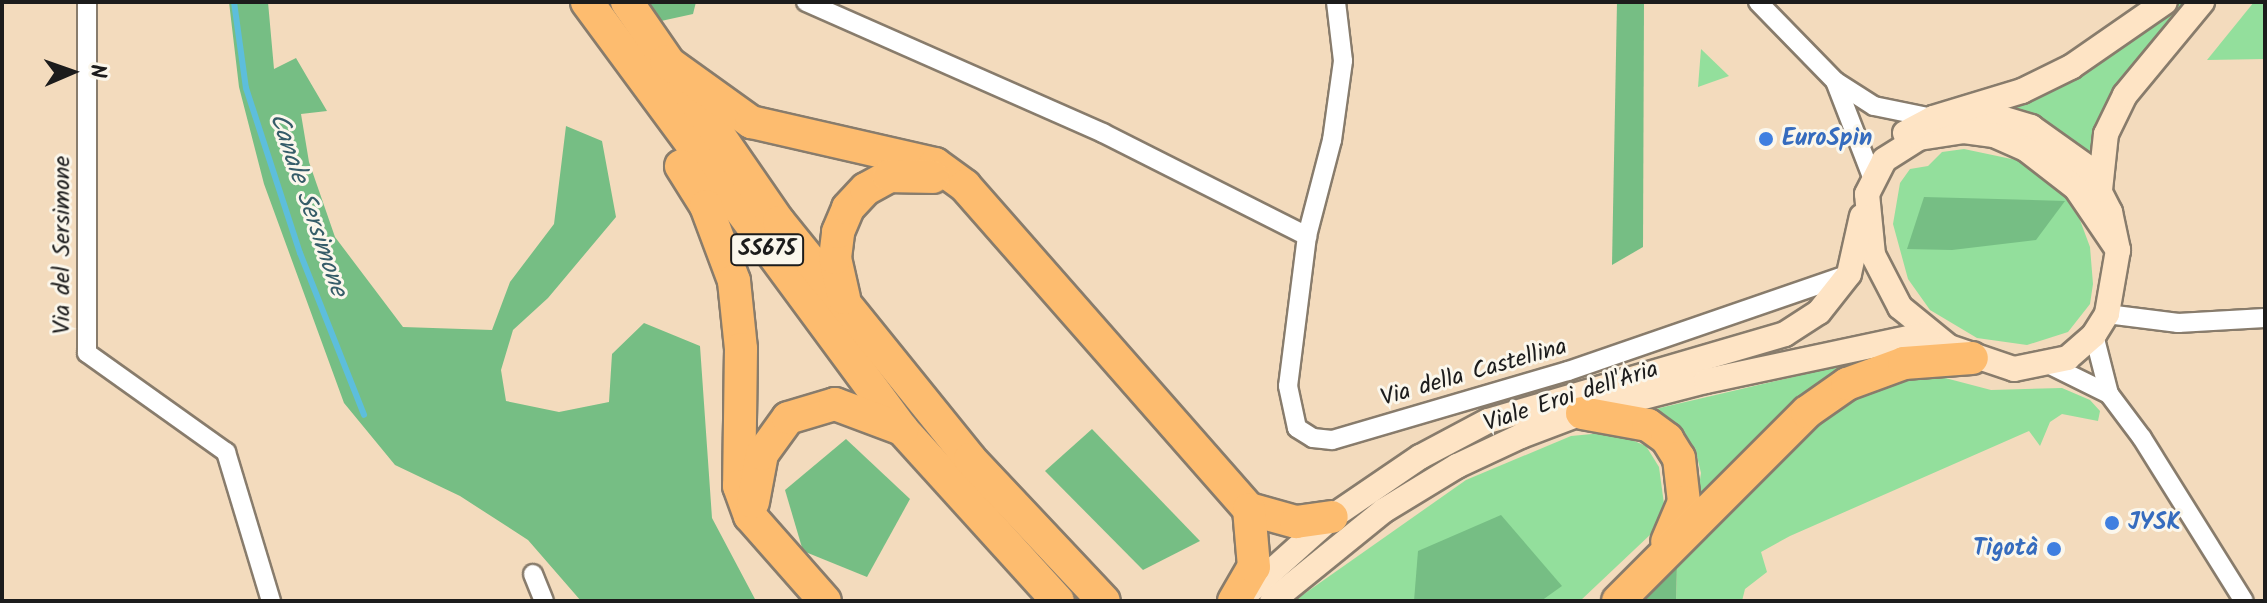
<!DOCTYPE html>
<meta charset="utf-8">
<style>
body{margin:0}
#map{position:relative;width:2267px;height:603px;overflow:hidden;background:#f3dbbd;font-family:Kalam,sans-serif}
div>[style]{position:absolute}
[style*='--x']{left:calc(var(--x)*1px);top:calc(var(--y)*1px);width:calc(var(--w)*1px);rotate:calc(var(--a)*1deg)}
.green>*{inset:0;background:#93df9c}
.forest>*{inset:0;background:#76be84}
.stream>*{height:6px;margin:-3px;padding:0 3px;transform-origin:3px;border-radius:3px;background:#5dbedc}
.roads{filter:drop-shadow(2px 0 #887c6c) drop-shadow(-2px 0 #887c6c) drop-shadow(0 2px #887c6c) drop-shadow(0 -2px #887c6c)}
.street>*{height:18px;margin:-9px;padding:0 9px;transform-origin:9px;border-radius:9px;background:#fff}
.secondary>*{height:24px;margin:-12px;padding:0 12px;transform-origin:12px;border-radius:12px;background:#fee4c5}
.highway>*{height:32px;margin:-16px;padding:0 16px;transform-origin:16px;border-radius:16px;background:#fdbc6f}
.dots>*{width:22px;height:22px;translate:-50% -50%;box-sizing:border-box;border:4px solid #fbf7ec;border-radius:50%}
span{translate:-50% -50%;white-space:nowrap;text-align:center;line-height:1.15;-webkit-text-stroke:6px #fbf7ec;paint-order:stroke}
.shield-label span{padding:2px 6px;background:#fbf7ec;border:2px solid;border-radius:6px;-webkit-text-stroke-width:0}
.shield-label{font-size:22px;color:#1c1c1c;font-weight:700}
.shop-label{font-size:24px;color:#366cbe;font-weight:700}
.left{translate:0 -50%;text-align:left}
.right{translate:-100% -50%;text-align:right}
.street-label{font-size:24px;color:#1c1c1c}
.water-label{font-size:26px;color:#365d69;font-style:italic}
.frame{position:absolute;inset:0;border:4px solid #1c1c1c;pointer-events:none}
.north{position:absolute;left:32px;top:32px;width:80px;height:80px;-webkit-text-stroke:6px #fbf7ec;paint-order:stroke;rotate:88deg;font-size:22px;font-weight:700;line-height:32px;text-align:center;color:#1c1c1c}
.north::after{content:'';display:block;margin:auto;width:28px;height:36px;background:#1c1c1c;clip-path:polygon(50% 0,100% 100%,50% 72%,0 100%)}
</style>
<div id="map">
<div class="green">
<div style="clip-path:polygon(2178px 2px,2191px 2px,2102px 111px,2093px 154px,2006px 109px)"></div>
<div style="clip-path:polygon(2254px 2px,2265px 2px,2265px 59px,2207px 60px)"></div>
<div style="clip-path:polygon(1701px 49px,1729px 76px,1698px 87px)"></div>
<div style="clip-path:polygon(1964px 149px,2021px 161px,2054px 182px,2077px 212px,2090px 247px,2093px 284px,2090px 304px,2068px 332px,2027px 345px,1977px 338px,1930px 310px,1908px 279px,1893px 224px,1900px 183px,1910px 169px,1928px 166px,1942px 152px)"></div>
<div style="clip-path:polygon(1853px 363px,1763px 438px,1697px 500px,1701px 473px,1695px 448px,1651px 410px)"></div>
<div style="clip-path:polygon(1930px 374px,1991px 390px,2062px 388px,2090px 400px,2100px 411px,2098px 421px,2062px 414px,2050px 422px,2040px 446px,2029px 431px,1790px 536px,1761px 552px,1767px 572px,1745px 589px,1742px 601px,1676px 601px,1677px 565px,1823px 416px,1895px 381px)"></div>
<div style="clip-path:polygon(1613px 432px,1646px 446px,1659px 467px,1664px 504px,1652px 533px,1580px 601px,1294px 601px,1466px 480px,1571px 436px)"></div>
</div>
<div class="forest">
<div style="clip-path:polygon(229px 2px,268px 2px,274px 69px,296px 58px,327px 111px,301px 114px,309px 162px,335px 237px,403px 327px,492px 330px,510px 282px,554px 224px,566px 126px,602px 141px,616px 217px,548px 298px,513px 330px,501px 370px,506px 401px,559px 412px,609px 402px,612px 354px,644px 323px,700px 346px,712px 518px,756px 601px,581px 601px,528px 540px,460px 496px,395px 465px,344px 403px,264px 184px,239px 87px)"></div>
<div style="clip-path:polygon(647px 2px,696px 2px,693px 14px,661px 21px)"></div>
<div style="clip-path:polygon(1617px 2px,1644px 2px,1643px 247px,1612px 265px)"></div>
<div style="clip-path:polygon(1924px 197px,2065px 201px,2036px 240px,1952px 250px,1907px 249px)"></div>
<div style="clip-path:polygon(1092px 429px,1200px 541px,1143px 570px,1045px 471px)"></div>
<div style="clip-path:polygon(846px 439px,910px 499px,867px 577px,803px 551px,785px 490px)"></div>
<div style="clip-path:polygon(1501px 515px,1562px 586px,1541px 601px,1414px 601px,1418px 551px)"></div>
<div style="clip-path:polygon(1677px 565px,1676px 601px,1643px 601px)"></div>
</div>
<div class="stream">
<div style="--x:234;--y:2;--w:87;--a:82.1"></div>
<div style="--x:246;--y:88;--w:174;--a:71.9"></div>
<div style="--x:300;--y:253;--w:174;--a:68.4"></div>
</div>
<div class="roads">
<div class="street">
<div style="--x:87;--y:2;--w:351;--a:90"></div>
<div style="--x:87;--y:353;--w:171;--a:35.5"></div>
<div style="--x:226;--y:452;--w:156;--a:73.2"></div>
<div style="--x:806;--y:2;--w:325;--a:23.8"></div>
<div style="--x:1103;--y:133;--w:229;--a:26.8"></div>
<div style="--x:1336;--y:2;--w:59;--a:83.2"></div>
<div style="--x:1343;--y:61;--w:80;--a:97.9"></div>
<div style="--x:1332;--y:140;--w:99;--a:104.6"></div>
<div style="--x:1307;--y:236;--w:151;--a:97.2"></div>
<div style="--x:1288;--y:386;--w:43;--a:77.9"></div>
<div style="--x:1297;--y:428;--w:19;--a:32"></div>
<div style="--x:1313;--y:438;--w:19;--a:6"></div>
<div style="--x:1332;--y:440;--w:246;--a:-16.3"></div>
<div style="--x:1568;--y:371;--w:297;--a:-19"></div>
<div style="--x:1758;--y:2;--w:110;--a:45.7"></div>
<div style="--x:1835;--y:81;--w:46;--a:32.7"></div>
<div style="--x:1874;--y:106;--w:60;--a:11.5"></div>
<div style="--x:1835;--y:81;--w:103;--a:68.9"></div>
<div style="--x:2107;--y:314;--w:72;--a:7.2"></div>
<div style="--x:2178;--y:323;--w:87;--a:-3.3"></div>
<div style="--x:2094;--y:335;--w:61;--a:75.7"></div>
<div style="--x:2050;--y:365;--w:66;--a:26.2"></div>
<div style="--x:2109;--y:394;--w:55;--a:53.1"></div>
<div style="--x:2142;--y:438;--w:192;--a:58"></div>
<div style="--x:533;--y:574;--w:29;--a:68"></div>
</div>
<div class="secondary">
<div style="--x:1971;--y:109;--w:63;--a:16.7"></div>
<div style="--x:2031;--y:127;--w:69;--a:35.5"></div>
<div style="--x:2087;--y:167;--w:51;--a:62.9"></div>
<div style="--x:2110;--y:212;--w:39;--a:78"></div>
<div style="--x:2118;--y:250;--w:65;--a:99.8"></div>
<div style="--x:2107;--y:314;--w:25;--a:122"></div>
<div style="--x:2094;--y:335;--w:35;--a:139"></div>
<div style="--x:2068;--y:358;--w:55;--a:168.5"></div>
<div style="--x:2014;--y:369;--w:69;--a:-161.3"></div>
<div style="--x:1949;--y:347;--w:63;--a:-140.8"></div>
<div style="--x:1900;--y:307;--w:59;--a:-117.4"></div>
<div style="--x:1873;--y:255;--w:61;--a:-95.6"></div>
<div style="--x:1867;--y:194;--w:38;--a:-63"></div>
<div style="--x:1884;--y:160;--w:41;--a:-32.2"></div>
<div style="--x:1919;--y:138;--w:46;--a:-8.8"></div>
<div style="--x:1964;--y:131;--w:30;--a:8"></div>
<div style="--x:1994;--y:135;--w:36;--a:24"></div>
<div style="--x:2027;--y:150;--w:62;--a:37.8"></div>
<div style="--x:2076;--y:188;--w:75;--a:55.9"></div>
<div style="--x:1905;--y:133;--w:32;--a:-28"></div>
<div style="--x:1933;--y:118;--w:93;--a:-16.9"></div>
<div style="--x:2022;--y:91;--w:55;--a:-26.1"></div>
<div style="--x:2071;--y:67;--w:114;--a:-34.7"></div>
<div style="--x:2100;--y:190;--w:56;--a:-83.9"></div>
<div style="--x:2106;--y:134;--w:43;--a:-64"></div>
<div style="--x:2125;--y:95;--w:121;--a:-50.4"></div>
<div style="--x:1244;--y:596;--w:118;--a:-41.9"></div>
<div style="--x:1332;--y:517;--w:107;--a:-34.3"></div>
<div style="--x:1420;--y:457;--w:77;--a:-27.9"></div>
<div style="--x:1488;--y:421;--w:309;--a:-16.3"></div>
<div style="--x:1785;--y:334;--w:40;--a:-32.9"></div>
<div style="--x:1819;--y:312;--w:48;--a:-51.7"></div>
<div style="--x:1849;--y:274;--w:59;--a:-77.4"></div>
<div style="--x:1272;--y:601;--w:143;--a:-39"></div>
<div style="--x:1383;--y:511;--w:87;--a:-31.3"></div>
<div style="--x:1457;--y:466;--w:71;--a:-25.1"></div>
<div style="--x:1521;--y:436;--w:65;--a:-20.7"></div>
<div style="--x:1582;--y:413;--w:128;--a:-14.5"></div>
<div style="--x:1706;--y:381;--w:227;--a:-12"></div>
</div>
<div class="highway">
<div style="--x:587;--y:2;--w:531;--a:53.58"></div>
<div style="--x:902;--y:429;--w:232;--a:47.8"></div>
<div style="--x:627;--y:2;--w:267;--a:55.4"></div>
<div style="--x:779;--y:222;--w:304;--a:51.1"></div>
<div style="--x:970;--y:459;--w:195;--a:46.7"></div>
<div style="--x:666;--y:61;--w:105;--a:35.7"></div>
<div style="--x:751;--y:122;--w:189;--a:12.9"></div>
<div style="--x:935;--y:164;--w:37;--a:36"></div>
<div style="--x:965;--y:186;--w:430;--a:48.7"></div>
<div style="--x:1249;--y:509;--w:49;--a:15.5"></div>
<div style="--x:1296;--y:522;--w:36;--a:-8"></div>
<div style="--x:681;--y:166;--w:47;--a:58"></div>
<div style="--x:706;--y:206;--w:80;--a:69.5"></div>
<div style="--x:734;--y:281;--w:68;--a:84.1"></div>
<div style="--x:741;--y:349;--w:137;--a:90.8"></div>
<div style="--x:739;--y:486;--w:32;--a:70"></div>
<div style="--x:750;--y:516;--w:113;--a:48.6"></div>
<div style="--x:844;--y:298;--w:41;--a:-102.7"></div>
<div style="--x:835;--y:258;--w:26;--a:-83"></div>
<div style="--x:838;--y:232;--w:26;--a:-67"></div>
<div style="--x:848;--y:208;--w:26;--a:-47"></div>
<div style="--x:866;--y:189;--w:26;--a:-29"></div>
<div style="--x:889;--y:176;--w:44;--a:1.3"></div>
<div style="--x:1582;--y:413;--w:67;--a:10.3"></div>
<div style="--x:1648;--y:425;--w:24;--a:36"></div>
<div style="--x:1667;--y:439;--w:22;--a:58"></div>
<div style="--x:1679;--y:458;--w:44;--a:83.5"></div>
<div style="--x:1684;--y:502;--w:43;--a:113"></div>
<div style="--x:753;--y:502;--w:49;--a:-79.4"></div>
<div style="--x:762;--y:454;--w:44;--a:-54.2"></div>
<div style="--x:788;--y:418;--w:49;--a:-16.6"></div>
<div style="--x:835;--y:404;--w:72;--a:20.5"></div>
<div style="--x:1234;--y:601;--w:39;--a:-60"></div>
<div style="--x:1254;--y:567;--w:58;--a:-94.9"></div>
<div style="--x:1618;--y:601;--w:267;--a:-45"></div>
<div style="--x:1807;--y:412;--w:49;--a:-35"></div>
<div style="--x:1847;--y:384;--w:61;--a:-20.2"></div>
<div style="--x:1904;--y:363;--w:68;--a:-4.2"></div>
</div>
</div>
<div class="dots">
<div style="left:1766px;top:139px;background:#3f7fe0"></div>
<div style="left:2112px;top:523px;background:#3f7fe0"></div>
<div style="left:2054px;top:549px;background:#3f7fe0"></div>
</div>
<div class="shield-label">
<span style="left:767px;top:250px">SS675</span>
</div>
<div class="shop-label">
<span class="left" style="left:1782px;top:139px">EuroSpin</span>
<span class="left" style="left:2128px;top:523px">JYSK</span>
<span class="right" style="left:2038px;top:549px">Tigotà</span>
</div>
<div class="street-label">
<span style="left:63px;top:245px;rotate:-90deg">Via del Sersimone</span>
<span style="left:1474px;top:373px;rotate:-16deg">Via della Castellina</span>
<span style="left:1571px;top:397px;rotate:-18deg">Viale Eroi dell'Aria</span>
</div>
<div class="water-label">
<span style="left:307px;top:205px;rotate:71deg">Canale Sersimone</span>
</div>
<div class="frame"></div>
<div class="north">N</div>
</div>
